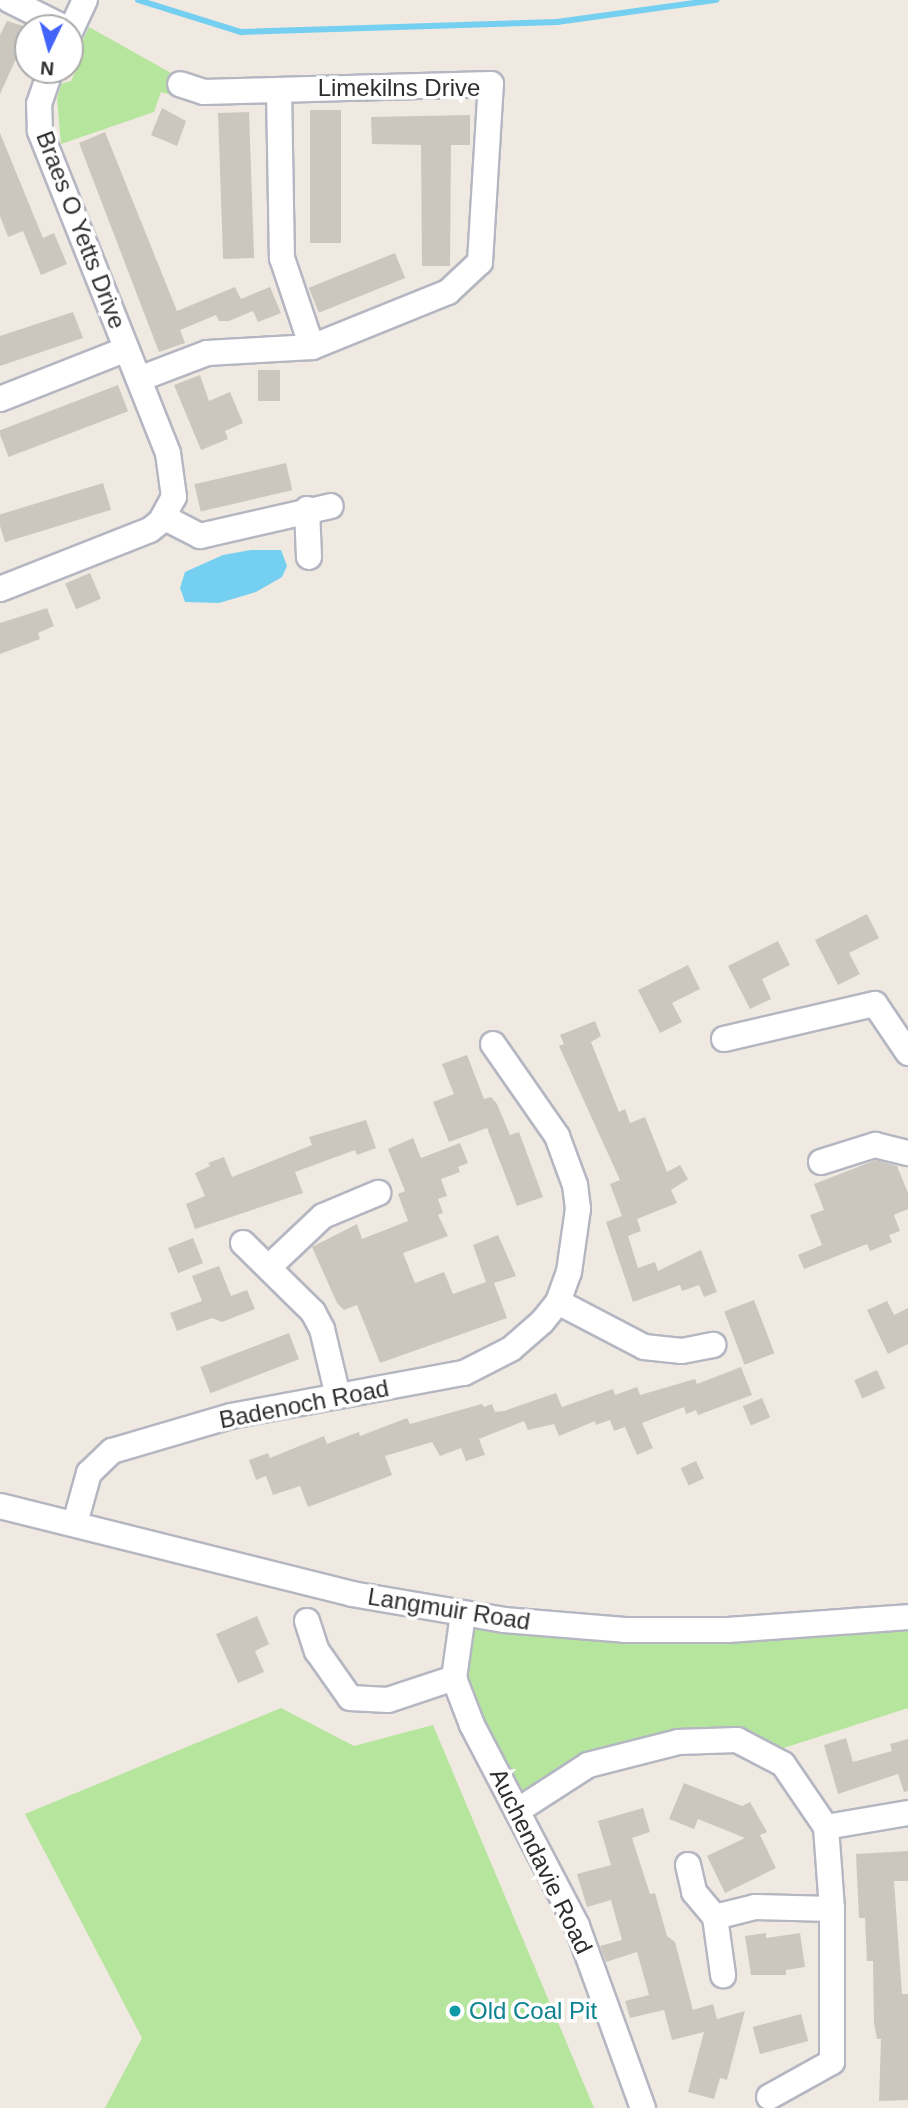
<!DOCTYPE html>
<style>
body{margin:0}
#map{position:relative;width:908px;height:2108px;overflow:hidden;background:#efe9e1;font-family:Arial,sans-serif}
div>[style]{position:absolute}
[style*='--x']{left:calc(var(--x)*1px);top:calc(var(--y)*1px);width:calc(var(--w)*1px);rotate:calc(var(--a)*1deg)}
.green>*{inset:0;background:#b6e59e}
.water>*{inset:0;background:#75cff0}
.stream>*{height:6px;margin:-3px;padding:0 3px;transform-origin:3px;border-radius:3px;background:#75cff0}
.building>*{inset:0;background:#cbc7bf;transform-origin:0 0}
.roads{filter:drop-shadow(2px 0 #b4b7c1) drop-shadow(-2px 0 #b4b7c1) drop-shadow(0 2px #b4b7c1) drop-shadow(0 -2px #b4b7c1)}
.minor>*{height:24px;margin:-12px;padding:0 12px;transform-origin:12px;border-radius:12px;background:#fff}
.dots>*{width:19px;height:19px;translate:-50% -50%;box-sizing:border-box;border:4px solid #fff;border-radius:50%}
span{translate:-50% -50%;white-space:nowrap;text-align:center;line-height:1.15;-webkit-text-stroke:7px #fff;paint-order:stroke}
.street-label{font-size:24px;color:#2e2e2e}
.culture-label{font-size:24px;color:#0d838f}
.left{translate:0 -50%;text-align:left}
.north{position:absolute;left:14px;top:14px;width:70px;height:70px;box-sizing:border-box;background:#fff;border:2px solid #ababab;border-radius:50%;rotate:185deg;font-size:19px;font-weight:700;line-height:28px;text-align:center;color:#2e2e2e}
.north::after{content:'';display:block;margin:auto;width:24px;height:32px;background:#4264fb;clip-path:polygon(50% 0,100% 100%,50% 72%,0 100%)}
</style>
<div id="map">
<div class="green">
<div style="clip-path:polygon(89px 27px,178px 77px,172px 95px,161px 92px,154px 112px,61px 144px,57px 99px,61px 84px,71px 81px,83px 55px,80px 46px)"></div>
<div style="clip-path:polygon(908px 1617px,908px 1708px,768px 1753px,737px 1740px,588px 1765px,517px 1811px,472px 1725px,460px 1627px,504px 1620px)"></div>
<div style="clip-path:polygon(281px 1708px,354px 1746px,433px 1725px,594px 2108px,105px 2108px,142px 2038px,25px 1814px)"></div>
</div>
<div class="water">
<div style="clip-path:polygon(251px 550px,281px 550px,287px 566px,282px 577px,256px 592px,219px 603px,185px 602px,180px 588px,185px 572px,223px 555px)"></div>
</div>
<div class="stream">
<div style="--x:138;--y:0;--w:108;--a:17.3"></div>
<div style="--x:241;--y:32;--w:316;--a:-1.8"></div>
<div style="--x:557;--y:22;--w:161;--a:-7.9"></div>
</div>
<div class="building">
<div style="clip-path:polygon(7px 21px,30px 28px,0 94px,0 35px)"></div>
<div style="clip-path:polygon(162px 108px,186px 121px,177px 146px,151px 135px)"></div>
<div style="left:310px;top:110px;width:31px;height:133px"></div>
<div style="left:249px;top:112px;width:146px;height:31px;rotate:88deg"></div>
<div style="clip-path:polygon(470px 115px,470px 145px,451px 145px,450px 266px,422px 266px,421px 145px,372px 144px,371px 117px)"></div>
<div style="clip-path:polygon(105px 132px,177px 311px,235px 287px,241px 299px,270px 287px,281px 313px,258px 322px,253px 311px,229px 321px,219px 321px,216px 315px,180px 330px,185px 343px,159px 352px,79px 143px)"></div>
<div style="clip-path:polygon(0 133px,43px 238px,54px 233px,67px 264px,41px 275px,23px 231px,8px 237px,0 216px)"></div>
<div style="left:395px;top:253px;width:27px;height:93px;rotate:68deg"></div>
<div style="clip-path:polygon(73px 312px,83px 338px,0 366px,0 336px)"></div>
<div style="left:258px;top:370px;width:22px;height:31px"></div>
<div style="clip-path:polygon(200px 375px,209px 401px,230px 392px,243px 423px,225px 431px,228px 439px,201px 450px,174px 385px)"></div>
<div style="left:118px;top:385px;width:28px;height:128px;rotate:69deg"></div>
<div style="left:286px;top:463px;width:28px;height:94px;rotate:77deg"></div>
<div style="left:103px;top:483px;width:28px;height:111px;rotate:73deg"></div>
<div style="left:90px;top:573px;width:28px;height:27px;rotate:67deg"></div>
<div style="clip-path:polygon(47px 608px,54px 626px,38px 633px,40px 639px,0 654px,0 623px)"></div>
<div style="clip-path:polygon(867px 914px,879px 938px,849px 953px,860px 974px,838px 985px,815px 940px)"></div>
<div style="clip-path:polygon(778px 941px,790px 965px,762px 979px,771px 999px,750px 1009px,728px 966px)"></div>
<div style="clip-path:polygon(688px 965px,700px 989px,672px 1003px,682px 1022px,660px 1033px,638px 990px)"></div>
<div style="clip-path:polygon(595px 1021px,601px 1036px,591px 1042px,619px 1112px,625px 1109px,630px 1123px,645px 1117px,667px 1172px,680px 1165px,688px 1179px,671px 1190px,677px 1203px,637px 1219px,641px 1231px,628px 1236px,638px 1268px,655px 1262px,658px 1271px,701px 1250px,717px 1292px,704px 1297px,699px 1285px,682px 1291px,680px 1285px,633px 1302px,606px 1222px,622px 1216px,610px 1184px,620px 1180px,559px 1046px,564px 1044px,560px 1035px)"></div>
<div style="clip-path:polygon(467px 1055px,484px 1099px,491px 1097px,497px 1104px,510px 1135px,519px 1132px,543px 1197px,517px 1206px,487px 1128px,449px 1142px,433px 1102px,454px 1094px,442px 1064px)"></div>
<div style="clip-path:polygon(366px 1120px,376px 1148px,357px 1155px,355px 1150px,295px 1172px,303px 1193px,195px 1229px,186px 1204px,205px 1196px,195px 1173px,210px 1166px,208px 1163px,224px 1157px,232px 1177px,312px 1145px,309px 1137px)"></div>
<div style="clip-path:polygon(413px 1138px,421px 1158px,460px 1143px,468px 1163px,458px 1167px,460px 1172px,441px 1179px,447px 1196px,438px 1199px,443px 1213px,438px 1215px,448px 1236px,403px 1253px,415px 1283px,444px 1272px,453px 1294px,486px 1282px,473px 1245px,498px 1235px,516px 1276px,494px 1283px,507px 1318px,380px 1363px,357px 1305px,344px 1310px,337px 1303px,312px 1247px,357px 1224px,362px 1239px,408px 1221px,398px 1194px,405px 1191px,388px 1149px)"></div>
<div style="clip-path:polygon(876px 1160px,897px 1166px,908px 1193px,908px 1209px,894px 1215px,900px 1231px,889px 1235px,892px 1242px,870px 1251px,867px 1244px,804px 1269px,798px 1255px,822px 1245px,810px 1215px,824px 1210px,814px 1184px)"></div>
<div style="left:193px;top:1238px;width:27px;height:27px;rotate:68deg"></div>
<div style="clip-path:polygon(219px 1266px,231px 1296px,247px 1290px,255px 1309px,222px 1322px,212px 1318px,177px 1331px,170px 1313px,202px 1301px,192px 1276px)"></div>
<div style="left:754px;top:1300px;width:57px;height:32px;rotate:69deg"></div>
<div style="clip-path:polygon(887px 1301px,894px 1315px,908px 1308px,908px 1344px,888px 1354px,867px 1310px)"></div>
<div style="left:289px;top:1333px;width:28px;height:95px;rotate:69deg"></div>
<div style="clip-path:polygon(741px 1367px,752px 1395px,698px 1415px,696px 1410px,686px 1414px,684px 1407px,642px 1423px,653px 1448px,637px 1455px,625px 1427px,614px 1431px,610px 1420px,596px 1425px,595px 1421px,559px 1436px,554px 1424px,528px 1430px,524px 1421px,479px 1439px,485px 1455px,466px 1461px,461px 1448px,440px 1456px,432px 1442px,385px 1456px,392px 1475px,308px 1507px,300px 1486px,273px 1495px,266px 1476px,256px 1480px,249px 1460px,268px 1453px,270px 1458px,324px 1436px,327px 1444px,359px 1432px,360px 1436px,407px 1418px,410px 1424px,482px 1404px,484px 1407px,492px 1404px,495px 1412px,504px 1411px,556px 1393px,562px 1407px,613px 1389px,615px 1395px,637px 1387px,640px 1395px,695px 1379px,697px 1384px)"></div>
<div style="left:877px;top:1370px;width:20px;height:25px;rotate:66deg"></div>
<div style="left:762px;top:1398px;width:21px;height:21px;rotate:67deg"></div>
<div style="left:696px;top:1461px;width:19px;height:17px;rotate:65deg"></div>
<div style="clip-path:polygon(257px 1616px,269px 1644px,255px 1651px,264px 1672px,238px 1683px,216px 1634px)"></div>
<div style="clip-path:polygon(846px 1738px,853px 1762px,892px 1751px,890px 1744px,908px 1739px,908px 1791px,904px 1792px,898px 1774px,838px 1794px,824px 1745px)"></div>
<div style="clip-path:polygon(684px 1783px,742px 1806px,750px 1802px,767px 1832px,760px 1835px,776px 1868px,725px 1893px,707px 1856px,745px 1838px,698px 1819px,694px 1829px,669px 1819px)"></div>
<div style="clip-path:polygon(643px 1808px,650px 1832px,632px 1838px,650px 1894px,655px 1893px,667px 1936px,675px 1942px,693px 2010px,713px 2004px,717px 2019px,745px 2011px,727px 2080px,720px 2078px,714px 2099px,688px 2092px,704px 2032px,672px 2040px,664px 2010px,630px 2018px,625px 2001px,649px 1995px,637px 1952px,606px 1962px,600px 1946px,622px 1940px,611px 1900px,587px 1907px,577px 1874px,611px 1865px,598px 1821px)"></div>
<div style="clip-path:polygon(908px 1851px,908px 1881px,894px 1881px,902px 1994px,908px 1994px,908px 2100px,879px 2101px,881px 2039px,877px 2039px,874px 2023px,873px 1961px,867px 1961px,865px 1918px,859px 1918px,856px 1854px)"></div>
<div style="clip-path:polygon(766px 1933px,766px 1938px,800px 1933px,805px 1967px,786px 1970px,786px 1975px,751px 1975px,745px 1936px)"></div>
<div style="left:801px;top:2014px;width:28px;height:50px;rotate:75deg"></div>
</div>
<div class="roads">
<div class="minor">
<div style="--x:9;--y:0;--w:63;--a:26.6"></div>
<div style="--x:70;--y:32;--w:35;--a:-65"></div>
<div style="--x:279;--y:90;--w:168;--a:89"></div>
<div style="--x:282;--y:258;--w:94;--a:71.4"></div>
<div style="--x:139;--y:379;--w:73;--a:-20.9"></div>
<div style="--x:207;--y:353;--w:105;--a:-3.3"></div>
<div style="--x:312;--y:347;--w:147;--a:-22"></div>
<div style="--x:448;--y:292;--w:44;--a:-43.2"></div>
<div style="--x:480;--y:262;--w:178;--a:-86.5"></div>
<div style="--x:491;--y:84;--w:287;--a:178.4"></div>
<div style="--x:204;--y:92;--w:25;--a:-162"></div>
<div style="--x:0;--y:399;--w:136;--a:-21.5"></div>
<div style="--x:307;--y:509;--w:48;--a:87.6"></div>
<div style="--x:163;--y:517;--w:42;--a:27.2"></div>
<div style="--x:200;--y:536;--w:134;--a:-12.9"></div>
<div style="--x:0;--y:589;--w:161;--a:-21.5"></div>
<div style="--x:150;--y:530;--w:14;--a:-39"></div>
<div style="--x:161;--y:521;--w:27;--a:-62"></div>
<div style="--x:174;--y:497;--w:44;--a:-97.8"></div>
<div style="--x:168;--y:453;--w:347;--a:-111.7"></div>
<div style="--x:40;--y:131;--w:27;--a:-92"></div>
<div style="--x:39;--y:104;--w:36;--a:-71"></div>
<div style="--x:724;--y:1039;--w:155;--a:-13.1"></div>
<div style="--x:875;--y:1004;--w:59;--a:56"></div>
<div style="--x:821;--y:1162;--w:57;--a:-17.5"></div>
<div style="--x:875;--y:1145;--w:34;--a:14"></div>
<div style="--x:243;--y:1243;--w:98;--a:44.6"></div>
<div style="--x:313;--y:1312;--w:19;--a:62"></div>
<div style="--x:322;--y:1329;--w:69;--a:76.6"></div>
<div style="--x:269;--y:1267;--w:74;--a:-43.4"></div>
<div style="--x:323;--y:1216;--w:60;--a:-22.7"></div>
<div style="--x:558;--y:1302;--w:97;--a:27.6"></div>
<div style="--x:644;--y:1347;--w:38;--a:6"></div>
<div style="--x:682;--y:1351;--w:32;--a:-11"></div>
<div style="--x:0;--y:1506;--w:363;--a:14"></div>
<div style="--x:352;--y:1594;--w:154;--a:9.7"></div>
<div style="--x:504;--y:1620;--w:121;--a:4.7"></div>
<div style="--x:625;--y:1630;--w:103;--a:0"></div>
<div style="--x:728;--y:1630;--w:180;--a:-4.1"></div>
<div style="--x:75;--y:1523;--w:52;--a:-74.4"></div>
<div style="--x:89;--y:1473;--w:32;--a:-44"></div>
<div style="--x:112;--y:1451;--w:124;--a:-16.4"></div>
<div style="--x:231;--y:1416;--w:237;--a:-10.5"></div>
<div style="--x:464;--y:1373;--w:53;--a:-27.1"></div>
<div style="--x:511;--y:1349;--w:41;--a:-41.1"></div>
<div style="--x:542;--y:1322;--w:26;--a:-51"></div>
<div style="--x:558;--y:1302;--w:32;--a:-70"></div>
<div style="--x:569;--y:1272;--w:64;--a:-81.9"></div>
<div style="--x:578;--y:1209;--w:24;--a:-97"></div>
<div style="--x:575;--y:1185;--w:52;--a:-110.2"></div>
<div style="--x:557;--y:1136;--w:112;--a:-124.8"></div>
<div style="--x:463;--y:1614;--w:65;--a:98"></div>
<div style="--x:454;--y:1678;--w:50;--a:69"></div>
<div style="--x:472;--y:1725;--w:227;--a:62.4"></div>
<div style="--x:577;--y:1926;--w:194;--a:70.1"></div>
<div style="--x:307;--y:1621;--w:32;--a:72"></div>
<div style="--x:317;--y:1651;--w:57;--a:54.9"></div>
<div style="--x:350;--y:1698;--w:38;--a:3"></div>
<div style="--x:388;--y:1700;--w:70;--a:-18.4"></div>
<div style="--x:517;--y:1811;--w:85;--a:-32.9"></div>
<div style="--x:588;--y:1765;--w:93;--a:-14.3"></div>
<div style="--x:678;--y:1742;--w:59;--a:-1.9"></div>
<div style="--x:737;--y:1740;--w:52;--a:27.6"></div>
<div style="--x:783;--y:1764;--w:76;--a:55.7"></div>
<div style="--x:826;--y:1827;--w:82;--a:85.8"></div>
<div style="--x:832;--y:1909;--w:153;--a:90"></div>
<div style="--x:832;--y:2062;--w:72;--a:150.9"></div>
<div style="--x:826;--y:1827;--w:83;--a:-9.7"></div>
<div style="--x:688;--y:1865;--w:28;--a:77"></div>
<div style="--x:694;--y:1892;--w:33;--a:50"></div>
<div style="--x:715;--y:1917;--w:59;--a:82.1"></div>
<div style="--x:715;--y:1917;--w:41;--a:-14"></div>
<div style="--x:755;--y:1907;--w:77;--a:1.5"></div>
</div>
</div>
<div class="dots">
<div style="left:455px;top:2011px;background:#0f9aa8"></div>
</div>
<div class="street-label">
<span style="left:399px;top:88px">Limekilns Drive</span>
<span style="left:81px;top:230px;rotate:69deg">Braes O Yetts Drive</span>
<span style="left:304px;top:1404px;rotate:-11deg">Badenoch Road</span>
<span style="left:449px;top:1609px;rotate:9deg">Langmuir Road</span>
<span style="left:541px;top:1861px;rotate:64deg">Auchendavie Road</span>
</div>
<div class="culture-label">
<span class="left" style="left:469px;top:2011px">Old Coal Pit</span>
</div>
<div class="north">N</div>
</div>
